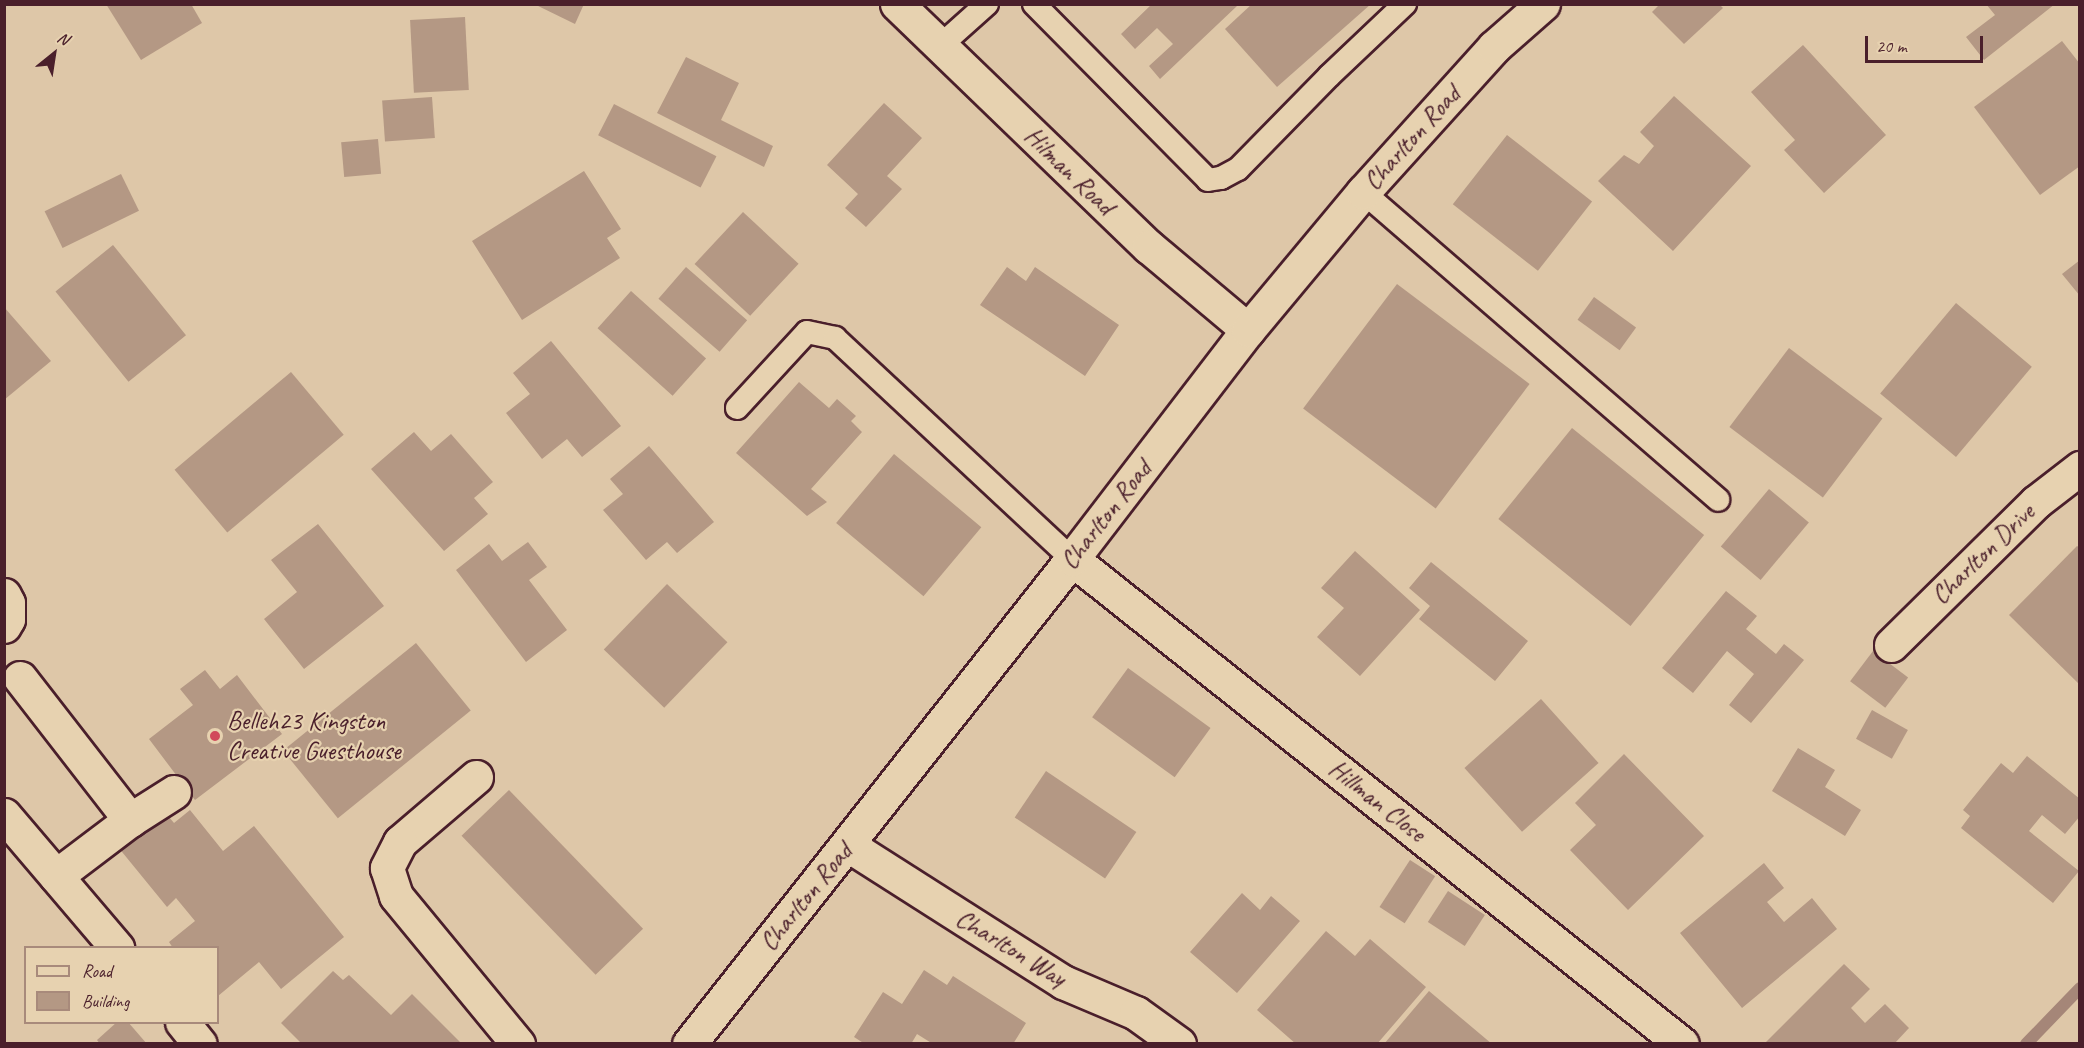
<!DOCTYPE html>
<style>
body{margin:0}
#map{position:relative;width:2084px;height:1048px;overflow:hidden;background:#dec7a8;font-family:Caveat,sans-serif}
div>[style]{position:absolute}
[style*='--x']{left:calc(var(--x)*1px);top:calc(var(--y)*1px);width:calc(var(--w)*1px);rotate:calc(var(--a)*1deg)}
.stream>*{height:12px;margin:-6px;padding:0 6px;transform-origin:6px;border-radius:6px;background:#a58678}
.building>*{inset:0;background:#b49884;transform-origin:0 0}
.roads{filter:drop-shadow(2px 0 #4a1f2b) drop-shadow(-2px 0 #4a1f2b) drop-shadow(0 2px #4a1f2b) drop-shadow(0 -2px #4a1f2b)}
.service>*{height:22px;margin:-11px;padding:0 11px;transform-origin:11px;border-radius:11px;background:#e7d2b0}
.minor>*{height:33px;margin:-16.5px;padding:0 16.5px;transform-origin:16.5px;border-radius:16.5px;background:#e7d2b0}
.dots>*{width:16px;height:16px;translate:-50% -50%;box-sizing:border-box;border:3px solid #e7d2b0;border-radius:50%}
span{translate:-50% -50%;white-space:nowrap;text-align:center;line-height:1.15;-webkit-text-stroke:4.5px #e7d2b0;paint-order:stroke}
.street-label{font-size:26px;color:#4a1f2b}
.poi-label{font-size:26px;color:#4a1f2b}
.left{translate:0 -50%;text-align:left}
.frame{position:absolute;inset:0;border:6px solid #4a1f2b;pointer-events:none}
.legend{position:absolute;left:24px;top:946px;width:195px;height:78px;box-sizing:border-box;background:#e7d2b0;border:2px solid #a88a7b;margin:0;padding:8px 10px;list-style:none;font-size:18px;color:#4a1f2b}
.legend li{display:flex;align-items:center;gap:12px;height:30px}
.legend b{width:30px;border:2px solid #a88a7b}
.north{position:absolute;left:24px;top:24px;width:60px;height:60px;-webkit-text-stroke:4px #e7d2b0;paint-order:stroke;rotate:30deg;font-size:16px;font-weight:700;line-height:24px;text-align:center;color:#4a1f2b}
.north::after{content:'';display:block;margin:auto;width:21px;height:27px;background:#4a1f2b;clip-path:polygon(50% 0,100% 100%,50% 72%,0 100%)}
.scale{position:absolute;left:1865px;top:36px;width:118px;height:27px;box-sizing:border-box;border:3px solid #4a1f2b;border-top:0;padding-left:8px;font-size:18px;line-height:21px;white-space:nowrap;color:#4a1f2b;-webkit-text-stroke:4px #e7d2b0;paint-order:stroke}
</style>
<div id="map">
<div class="stream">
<div style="--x:2026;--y:1044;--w:78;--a:-46"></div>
</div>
<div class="building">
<div style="clip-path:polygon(106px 4px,191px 4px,202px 23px,141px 60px)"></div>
<div style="clip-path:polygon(534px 4px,584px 4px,575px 24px)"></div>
<div style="clip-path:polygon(1152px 4px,1236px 4px,1237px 6px,1160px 79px,1149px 66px,1173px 44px,1157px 28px,1135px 49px,1121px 34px)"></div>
<div style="clip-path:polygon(1252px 4px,1371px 4px,1277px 87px,1225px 29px)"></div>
<div style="clip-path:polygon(1660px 4px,1719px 4px,1723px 8px,1684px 44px,1652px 12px)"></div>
<div style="clip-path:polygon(1986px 4px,2055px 4px,1984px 60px,1966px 37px,1995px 15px)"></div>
<div style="left:465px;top:17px;width:73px;height:55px;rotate:87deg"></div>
<div style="clip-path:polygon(2062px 41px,2080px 64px,2080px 166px,2040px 195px,1974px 107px)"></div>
<div style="clip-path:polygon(1803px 45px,1886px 135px,1824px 193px,1784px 150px,1795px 140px,1751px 92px)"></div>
<div style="clip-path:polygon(686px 57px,739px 83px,721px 120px,773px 146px,764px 167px,657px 113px)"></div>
<div style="clip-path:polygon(1674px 96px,1751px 166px,1673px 251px,1598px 181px,1624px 155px,1639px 164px,1654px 146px,1640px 132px)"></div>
<div style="left:432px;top:97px;width:41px;height:50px;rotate:86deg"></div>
<div style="clip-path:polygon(884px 103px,922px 138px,887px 176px,902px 189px,866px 227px,845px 208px,858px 194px,827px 165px)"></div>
<div style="left:614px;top:104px;width:115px;height:35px;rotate:27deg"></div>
<div style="left:1507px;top:135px;width:108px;height:88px;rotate:38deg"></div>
<div style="left:378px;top:139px;width:35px;height:37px;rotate:85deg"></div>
<div style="clip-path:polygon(584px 171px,621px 229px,607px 238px,620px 258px,522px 320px,472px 241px)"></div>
<div style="left:121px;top:174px;width:41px;height:85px;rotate:64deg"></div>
<div style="left:743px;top:212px;width:76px;height:71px;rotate:43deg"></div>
<div style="left:113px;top:245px;width:116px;height:74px;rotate:51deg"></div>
<div style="clip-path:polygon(2080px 260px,2080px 296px,2062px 274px)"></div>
<div style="left:686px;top:267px;width:81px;height:42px;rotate:41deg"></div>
<div style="clip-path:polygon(1007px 267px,1026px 281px,1035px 267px,1119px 325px,1085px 376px,980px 305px)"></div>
<div style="left:1397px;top:284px;width:166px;height:156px;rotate:37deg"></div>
<div style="left:631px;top:291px;width:101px;height:50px;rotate:42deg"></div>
<div style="left:1594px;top:297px;width:52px;height:28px;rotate:36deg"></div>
<div style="left:1956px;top:303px;width:99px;height:118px;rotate:40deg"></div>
<div style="clip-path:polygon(4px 307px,51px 361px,4px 400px)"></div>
<div style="clip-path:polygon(551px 341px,621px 426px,582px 457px,567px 439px,542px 459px,506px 413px,530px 394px,513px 373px)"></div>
<div style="left:1789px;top:348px;width:117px;height:99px;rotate:37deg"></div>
<div style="left:291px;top:372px;width:82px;height:152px;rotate:50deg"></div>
<div style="clip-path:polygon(799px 382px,829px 408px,837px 399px,856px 416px,851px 421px,862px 432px,811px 489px,827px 502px,807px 516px,736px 453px)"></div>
<div style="left:1572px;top:428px;width:170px;height:117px;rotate:39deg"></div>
<div style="clip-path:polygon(414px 432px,431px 451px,451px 434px,493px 482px,474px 498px,488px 514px,444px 551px,371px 469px)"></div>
<div style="clip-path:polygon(649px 446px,714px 522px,677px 553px,667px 542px,646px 560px,603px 510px,623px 494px,610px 479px)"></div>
<div style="left:894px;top:454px;width:114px;height:90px;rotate:40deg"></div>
<div style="left:1769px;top:489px;width:52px;height:75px;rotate:40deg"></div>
<div style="clip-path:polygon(318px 524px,384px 606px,304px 669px,264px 619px,297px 592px,271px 560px)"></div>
<div style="clip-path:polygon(528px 542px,547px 567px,529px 580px,567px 630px,526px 662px,456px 570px,489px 544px,502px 561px)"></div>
<div style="clip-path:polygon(2077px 546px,2080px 548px,2080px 685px,2009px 615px)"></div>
<div style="clip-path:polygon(1355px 551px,1420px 610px,1360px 676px,1317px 637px,1344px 608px,1321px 588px)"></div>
<div style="clip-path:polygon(1431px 562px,1528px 641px,1495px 681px,1419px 619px,1430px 606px,1409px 588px)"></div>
<div style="left:667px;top:584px;width:84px;height:91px;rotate:44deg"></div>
<div style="clip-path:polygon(1726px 591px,1757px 616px,1746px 629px,1776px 654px,1784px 644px,1804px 660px,1751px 723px,1729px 705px,1754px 674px,1727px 651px,1693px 693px,1662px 668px)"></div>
<div style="left:416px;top:643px;width:87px;height:171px;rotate:51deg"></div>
<div style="left:1873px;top:651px;width:44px;height:38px;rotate:37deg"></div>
<div style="left:1128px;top:668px;width:102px;height:61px;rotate:36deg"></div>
<div style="clip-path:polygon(205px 670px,220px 689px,237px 675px,282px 734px,195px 800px,149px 739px,193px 705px,180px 689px)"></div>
<div style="left:1541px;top:699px;width:86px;height:103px;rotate:48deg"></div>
<div style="left:1872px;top:710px;width:41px;height:33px;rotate:29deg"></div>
<div style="clip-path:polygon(1798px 748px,1835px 770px,1825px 787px,1861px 810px,1845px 836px,1772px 791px)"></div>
<div style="clip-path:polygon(1624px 754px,1704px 836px,1628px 910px,1570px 850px,1596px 825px,1575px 803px)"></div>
<div style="clip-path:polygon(2027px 756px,2080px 799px,2080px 816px,2065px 834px,2042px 815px,2029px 831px,2079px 871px,2053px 903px,1961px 828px,1970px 816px,1963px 810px,2001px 763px,2013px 773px)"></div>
<div style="left:1046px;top:771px;width:109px;height:56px;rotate:34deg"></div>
<div style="left:509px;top:790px;width:193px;height:66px;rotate:46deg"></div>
<div style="clip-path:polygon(190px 810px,223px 851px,254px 826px,344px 937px,281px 989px,259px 962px,218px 996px,218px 948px,173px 948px,169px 942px,195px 921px,176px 898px,167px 907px,118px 847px,164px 811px,174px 823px)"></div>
<div style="left:1410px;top:860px;width:30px;height:56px;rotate:33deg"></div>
<div style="clip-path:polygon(1764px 863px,1784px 888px,1767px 902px,1784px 922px,1812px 898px,1837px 929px,1742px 1008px,1680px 933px)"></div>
<div style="left:1448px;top:891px;width:44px;height:37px;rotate:33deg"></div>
<div style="clip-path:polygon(1242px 893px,1260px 910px,1271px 896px,1300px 921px,1237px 993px,1190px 952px)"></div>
<div style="clip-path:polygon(1326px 931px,1355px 956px,1370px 939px,1426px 987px,1377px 1044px,1296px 1044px,1257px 1010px)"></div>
<div style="clip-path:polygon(1844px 964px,1870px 989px,1851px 1008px,1865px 1023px,1885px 1004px,1909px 1028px,1894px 1044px,1764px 1044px)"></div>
<div style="clip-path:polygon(924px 970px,947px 985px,953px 976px,1026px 1023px,1013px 1044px,933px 1044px,917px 1034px,911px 1044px,865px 1044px,854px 1037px,883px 992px,902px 1004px)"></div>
<div style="clip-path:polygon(333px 971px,343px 980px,349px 975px,391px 1015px,412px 994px,462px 1044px,302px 1044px,281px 1023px)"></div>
<div style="clip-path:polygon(1429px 991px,1492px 1044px,1384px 1044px)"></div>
<div style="clip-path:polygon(117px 1022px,128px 1022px,147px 1044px,100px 1044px,97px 1040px)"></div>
</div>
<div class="roads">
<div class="service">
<div style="--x:1034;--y:4;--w:247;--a:45.3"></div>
<div style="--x:1208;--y:180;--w:13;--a:-9"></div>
<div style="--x:1221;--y:178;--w:19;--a:-28"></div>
<div style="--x:1238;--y:169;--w:130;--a:-45.6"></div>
<div style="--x:1329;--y:76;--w:105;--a:-43.5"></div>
<div style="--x:940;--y:46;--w:63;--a:-41.8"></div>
<div style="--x:1363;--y:192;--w:470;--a:40.9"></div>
<div style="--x:737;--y:408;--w:103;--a:-47.4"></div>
<div style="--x:807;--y:332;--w:29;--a:12"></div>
<div style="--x:835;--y:338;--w:324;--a:43"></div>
</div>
<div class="minor">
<div style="--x:897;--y:4;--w:350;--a:44"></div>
<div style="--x:1149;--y:247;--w:129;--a:40"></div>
<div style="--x:1072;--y:559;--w:779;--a:38.49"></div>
<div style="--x:4;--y:595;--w:9;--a:63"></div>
<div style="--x:8;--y:603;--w:16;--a:90"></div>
<div style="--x:8;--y:619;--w:8;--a:120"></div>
<div style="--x:1891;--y:645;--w:204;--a:-44.6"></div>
<div style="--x:2036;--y:502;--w:56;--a:-37.7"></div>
<div style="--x:20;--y:678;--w:180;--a:52.2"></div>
<div style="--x:476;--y:777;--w:100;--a:139.5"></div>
<div style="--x:400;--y:842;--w:29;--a:117"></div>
<div style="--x:387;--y:868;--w:29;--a:72"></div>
<div style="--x:396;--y:896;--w:192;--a:50.5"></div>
<div style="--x:4;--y:815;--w:175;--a:49.6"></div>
<div style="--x:848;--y:845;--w:255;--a:32.5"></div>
<div style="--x:1063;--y:982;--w:79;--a:23"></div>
<div style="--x:1136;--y:1013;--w:53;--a:35.8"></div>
<div style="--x:56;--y:876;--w:93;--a:-37.1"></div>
<div style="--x:130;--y:820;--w:52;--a:-32.5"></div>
<div style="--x:182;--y:1022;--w:28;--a:51"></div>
<div style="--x:689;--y:1044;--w:618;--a:-51.7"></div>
<div style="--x:1072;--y:559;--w:289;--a:-52.5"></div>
<div style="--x:1248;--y:330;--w:180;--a:-50.2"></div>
<div style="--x:1363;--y:192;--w:195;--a:-47.9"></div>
<div style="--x:1494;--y:47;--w:65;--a:-41.3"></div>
</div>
</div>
<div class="dots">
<div style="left:215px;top:736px;background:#d1495b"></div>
</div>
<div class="street-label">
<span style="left:1412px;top:138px;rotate:-48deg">Charlton Road</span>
<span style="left:1069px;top:171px;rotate:44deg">Hilman Road</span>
<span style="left:1106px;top:515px;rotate:-52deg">Charlton Road</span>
<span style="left:1983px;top:554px;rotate:-44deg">Charlton Drive</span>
<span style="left:1377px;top:801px;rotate:38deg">Hillman Close</span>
<span style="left:806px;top:897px;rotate:-51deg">Charlton Road</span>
<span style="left:1011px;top:948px;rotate:31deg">Charlton Way</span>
</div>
<div class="poi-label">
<span class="left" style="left:227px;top:736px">Belleh23 Kingston<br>Creative Guesthouse</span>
</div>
<div class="frame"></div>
<ul class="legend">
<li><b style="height:8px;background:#e7d2b0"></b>Road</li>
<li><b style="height:16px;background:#b49884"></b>Building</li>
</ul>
<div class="north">N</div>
<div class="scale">20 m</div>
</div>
